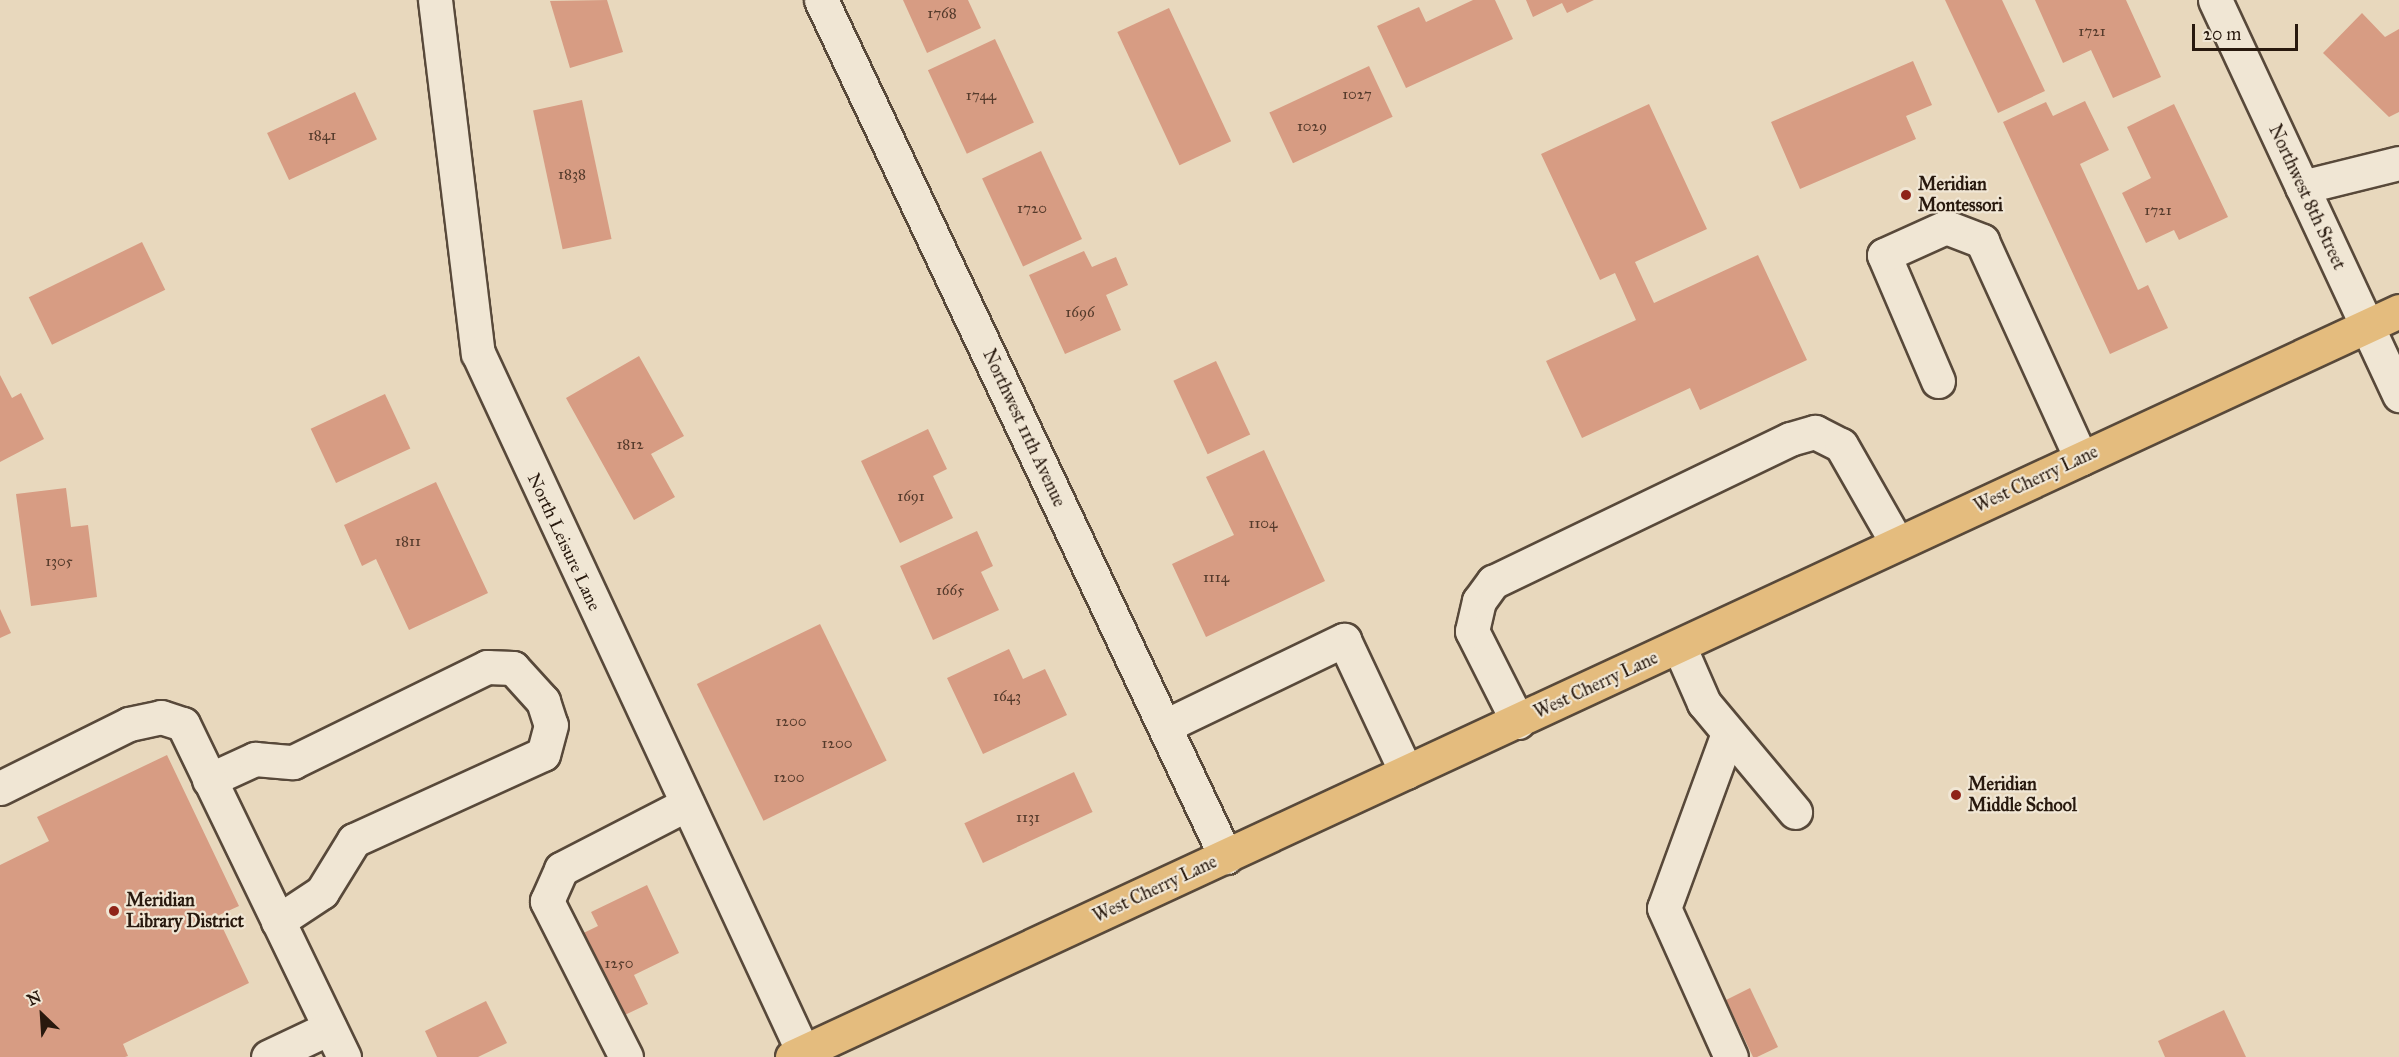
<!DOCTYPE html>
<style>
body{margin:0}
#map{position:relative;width:2399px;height:1057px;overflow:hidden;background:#e8d8bd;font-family:"IM FELL Great Primer",serif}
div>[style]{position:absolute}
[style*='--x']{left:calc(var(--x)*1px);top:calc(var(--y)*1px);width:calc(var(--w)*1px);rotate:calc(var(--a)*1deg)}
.building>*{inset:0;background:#d79c83;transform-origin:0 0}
.roads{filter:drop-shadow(2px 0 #58493a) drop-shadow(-2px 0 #58493a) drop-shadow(0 2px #58493a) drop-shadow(0 -2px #58493a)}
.minor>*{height:33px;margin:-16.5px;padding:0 16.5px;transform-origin:16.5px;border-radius:16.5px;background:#f0e6d4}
.major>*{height:33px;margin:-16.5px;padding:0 16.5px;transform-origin:16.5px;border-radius:16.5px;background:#e4bc7e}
.dots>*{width:16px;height:16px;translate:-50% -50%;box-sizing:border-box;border:3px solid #f0e6d4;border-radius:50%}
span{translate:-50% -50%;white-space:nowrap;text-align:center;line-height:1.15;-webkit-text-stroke:4.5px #f0e6d4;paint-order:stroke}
.number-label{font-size:15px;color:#543a2b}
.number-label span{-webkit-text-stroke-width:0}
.poi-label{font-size:18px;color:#28190e;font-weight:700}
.left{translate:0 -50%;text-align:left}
.street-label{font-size:18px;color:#28190e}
.north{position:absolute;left:12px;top:985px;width:60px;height:60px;-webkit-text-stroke:4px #f0e6d4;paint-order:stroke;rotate:335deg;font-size:16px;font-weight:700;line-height:24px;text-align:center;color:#28190e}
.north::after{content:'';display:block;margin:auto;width:21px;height:27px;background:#28190e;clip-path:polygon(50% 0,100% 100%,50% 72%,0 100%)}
.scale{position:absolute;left:2192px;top:24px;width:106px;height:27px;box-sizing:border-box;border:3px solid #28190e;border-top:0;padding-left:8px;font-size:18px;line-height:21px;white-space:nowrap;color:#28190e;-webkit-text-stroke:4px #f0e6d4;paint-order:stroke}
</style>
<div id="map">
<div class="building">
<div style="clip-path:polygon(607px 0,623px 52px,570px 68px,550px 1px)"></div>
<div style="clip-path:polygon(903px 0,968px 0,981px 28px,927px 53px)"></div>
<div style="clip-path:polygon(1473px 0,1495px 0,1513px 39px,1406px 88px,1377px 26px,1419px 7px,1426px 22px)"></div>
<div style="clip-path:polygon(1526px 0,1594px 0,1567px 13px,1562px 3px,1533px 17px)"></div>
<div style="clip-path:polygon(1945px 0,2002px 0,2045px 91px,1998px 113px)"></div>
<div style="clip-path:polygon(2035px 0,2126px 0,2161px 77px,2113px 98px,2091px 50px,2063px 63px)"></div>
<div style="left:1169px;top:8px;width:147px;height:57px;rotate:65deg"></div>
<div style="clip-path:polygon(2362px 13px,2385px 37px,2399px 29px,2399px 112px,2389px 117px,2323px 53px)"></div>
<div style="left:995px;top:39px;width:92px;height:74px;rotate:65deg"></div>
<div style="clip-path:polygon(1913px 61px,1932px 105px,1906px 116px,1916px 139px,1800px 189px,1771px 122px)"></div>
<div style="left:1369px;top:66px;width:56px;height:110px;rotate:65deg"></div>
<div style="left:355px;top:92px;width:52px;height:97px;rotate:65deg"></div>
<div style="left:582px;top:100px;width:142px;height:50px;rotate:78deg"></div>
<div style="clip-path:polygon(2085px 101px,2109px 150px,2080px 164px,2138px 290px,2148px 285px,2168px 328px,2110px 354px,2003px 122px,2046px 102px,2053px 116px)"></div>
<div style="clip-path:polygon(1649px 104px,1707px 229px,1635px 262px,1654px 303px,1758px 255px,1807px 360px,1700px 410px,1690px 388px,1582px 438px,1546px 361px,1636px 320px,1615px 273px,1600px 280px,1541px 154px)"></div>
<div style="clip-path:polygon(2174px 104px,2228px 217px,2179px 240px,2174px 230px,2146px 243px,2122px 193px,2151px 178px,2127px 127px)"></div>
<div style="left:1041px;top:151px;width:97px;height:65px;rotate:65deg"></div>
<div style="left:142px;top:242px;width:53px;height:126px;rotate:64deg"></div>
<div style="clip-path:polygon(1084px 251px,1092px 267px,1116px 257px,1128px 285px,1106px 295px,1121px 330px,1065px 354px,1029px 275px)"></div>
<div style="clip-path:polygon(639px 356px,684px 436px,651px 454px,675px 497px,634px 520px,566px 398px)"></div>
<div style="left:1216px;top:361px;width:81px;height:47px;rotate:65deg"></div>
<div style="clip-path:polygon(0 375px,12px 398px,21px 393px,44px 439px,0 462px)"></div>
<div style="left:385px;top:394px;width:60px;height:82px;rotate:65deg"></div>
<div style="clip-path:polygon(928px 429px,947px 469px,933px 476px,953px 518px,900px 543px,861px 461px)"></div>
<div style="clip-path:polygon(1264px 450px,1325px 581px,1206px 637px,1172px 564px,1234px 535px,1206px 477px)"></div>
<div style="clip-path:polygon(436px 482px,488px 593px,409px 630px,376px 559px,362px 566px,344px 525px)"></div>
<div style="clip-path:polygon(66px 488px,71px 527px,88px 525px,97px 597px,31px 606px,16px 494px)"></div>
<div style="clip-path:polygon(977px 531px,993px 566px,981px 572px,999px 610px,933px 640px,900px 566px)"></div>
<div style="clip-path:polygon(0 609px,11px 633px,0 638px)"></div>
<div style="left:820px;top:624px;width:152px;height:137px;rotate:64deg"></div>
<div style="clip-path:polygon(1009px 649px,1023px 679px,1045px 669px,1067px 715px,983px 754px,947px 678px)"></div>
<div style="clip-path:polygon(167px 755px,239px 906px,217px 916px,249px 983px,123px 1044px,128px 1056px,125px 1057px,0 1057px,0 865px,49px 841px,37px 817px)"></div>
<div style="left:1074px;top:772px;width:44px;height:121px;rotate:65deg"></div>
<div style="clip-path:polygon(647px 885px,679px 953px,634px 975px,648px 1004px,610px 1022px,571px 939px,598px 926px,591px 912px)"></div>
<div style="clip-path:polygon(1750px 988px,1778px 1047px,1757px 1057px,1753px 1057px,1726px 1000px)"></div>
<div style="clip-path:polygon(486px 1001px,507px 1043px,478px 1057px,437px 1057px,425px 1031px)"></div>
<div style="clip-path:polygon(2224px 1010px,2246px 1057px,2165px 1057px,2158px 1041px)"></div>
</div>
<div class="roads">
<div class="minor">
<div style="--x:435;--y:0;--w:356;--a:83.1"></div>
<div style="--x:478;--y:353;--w:771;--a:65.06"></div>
<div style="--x:821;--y:0;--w:948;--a:64.71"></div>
<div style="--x:2215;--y:0;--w:436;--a:65"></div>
<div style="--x:2302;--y:187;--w:100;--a:-13.9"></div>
<div style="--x:1938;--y:381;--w:137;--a:-113.2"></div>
<div style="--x:1884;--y:255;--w:68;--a:-24.3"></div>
<div style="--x:1946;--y:227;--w:39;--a:21"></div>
<div style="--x:1982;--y:241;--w:239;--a:65.5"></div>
<div style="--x:1679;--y:646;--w:62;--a:66.3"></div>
<div style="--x:1704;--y:703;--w:142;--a:50.1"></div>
<div style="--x:1518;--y:722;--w:102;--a:-116.8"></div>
<div style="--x:1472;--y:631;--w:31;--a:-77"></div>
<div style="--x:1479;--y:601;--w:24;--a:-54"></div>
<div style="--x:1493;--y:582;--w:330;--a:-25.7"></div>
<div style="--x:1790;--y:439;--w:26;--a:-16"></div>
<div style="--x:1815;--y:432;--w:29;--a:27"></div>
<div style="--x:1841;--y:445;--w:113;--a:60.3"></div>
<div style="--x:1165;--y:726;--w:199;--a:-25.7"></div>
<div style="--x:1344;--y:640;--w:146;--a:64.8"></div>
<div style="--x:1727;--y:736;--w:183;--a:110.1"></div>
<div style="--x:1664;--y:908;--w:163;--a:65.8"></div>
<div style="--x:209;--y:780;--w:51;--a:-24.5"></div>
<div style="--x:255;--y:759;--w:38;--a:5"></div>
<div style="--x:293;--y:762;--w:216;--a:-26.1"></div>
<div style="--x:487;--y:667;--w:26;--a:2"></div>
<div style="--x:513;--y:668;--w:45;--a:47.7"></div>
<div style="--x:543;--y:701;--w:25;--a:72"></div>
<div style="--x:551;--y:725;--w:30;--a:105"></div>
<div style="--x:543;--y:754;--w:208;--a:155.5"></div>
<div style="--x:354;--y:840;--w:61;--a:121.6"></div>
<div style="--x:322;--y:892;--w:53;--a:146.6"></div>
<div style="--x:0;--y:788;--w:144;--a:-26.4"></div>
<div style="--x:129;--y:724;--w:33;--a:-12"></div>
<div style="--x:161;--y:717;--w:23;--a:18"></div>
<div style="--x:183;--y:724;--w:370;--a:64.2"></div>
<div style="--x:268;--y:1057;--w:68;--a:-25.4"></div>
<div style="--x:626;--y:1057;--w:175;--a:-116.9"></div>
<div style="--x:547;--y:901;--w:35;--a:-66"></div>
<div style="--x:561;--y:869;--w:142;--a:-27.3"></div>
</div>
<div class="major">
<div style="--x:792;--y:1057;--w:1772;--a:-24.9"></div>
</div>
</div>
<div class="dots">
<div style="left:1906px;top:195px;background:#8f2418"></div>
<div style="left:1956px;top:795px;background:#8f2418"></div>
<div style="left:114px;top:911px;background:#8f2418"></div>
</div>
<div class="number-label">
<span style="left:942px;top:14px">1768</span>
<span style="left:2092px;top:32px">1721</span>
<span style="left:1357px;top:95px">1027</span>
<span style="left:981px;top:96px">1744</span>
<span style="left:1312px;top:127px">1029</span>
<span style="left:322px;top:136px">1841</span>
<span style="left:572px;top:175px">1838</span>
<span style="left:1032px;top:209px">1720</span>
<span style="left:2158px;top:211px">1721</span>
<span style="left:1080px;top:313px">1696</span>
<span style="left:630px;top:445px">1812</span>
<span style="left:911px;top:497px">1691</span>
<span style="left:1263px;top:524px">1104</span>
<span style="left:408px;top:542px">1811</span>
<span style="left:59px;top:562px">1305</span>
<span style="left:1216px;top:578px">1114</span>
<span style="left:950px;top:591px">1665</span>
<span style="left:1007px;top:697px">1643</span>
<span style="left:791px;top:722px">1200</span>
<span style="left:837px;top:744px">1200</span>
<span style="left:789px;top:778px">1200</span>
<span style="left:1028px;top:818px">1131</span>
<span style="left:619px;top:964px">1250</span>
</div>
<div class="poi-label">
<span class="left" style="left:1918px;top:195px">Meridian<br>Montessori</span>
<span class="left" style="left:1968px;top:795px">Meridian<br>Middle School</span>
<span class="left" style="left:126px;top:911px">Meridian<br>Library District</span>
</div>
<div class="street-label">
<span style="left:2307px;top:197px;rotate:65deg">Northwest 8th Street</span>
<span style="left:1024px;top:428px;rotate:65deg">Northwest 11th Avenue</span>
<span style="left:2036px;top:479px;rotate:-25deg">West Cherry Lane</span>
<span style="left:564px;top:542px;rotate:65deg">North Leisure Lane</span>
<span style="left:1596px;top:685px;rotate:-25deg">West Cherry Lane</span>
<span style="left:1155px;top:889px;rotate:-25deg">West Cherry Lane</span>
</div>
<div class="north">N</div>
<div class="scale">20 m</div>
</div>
